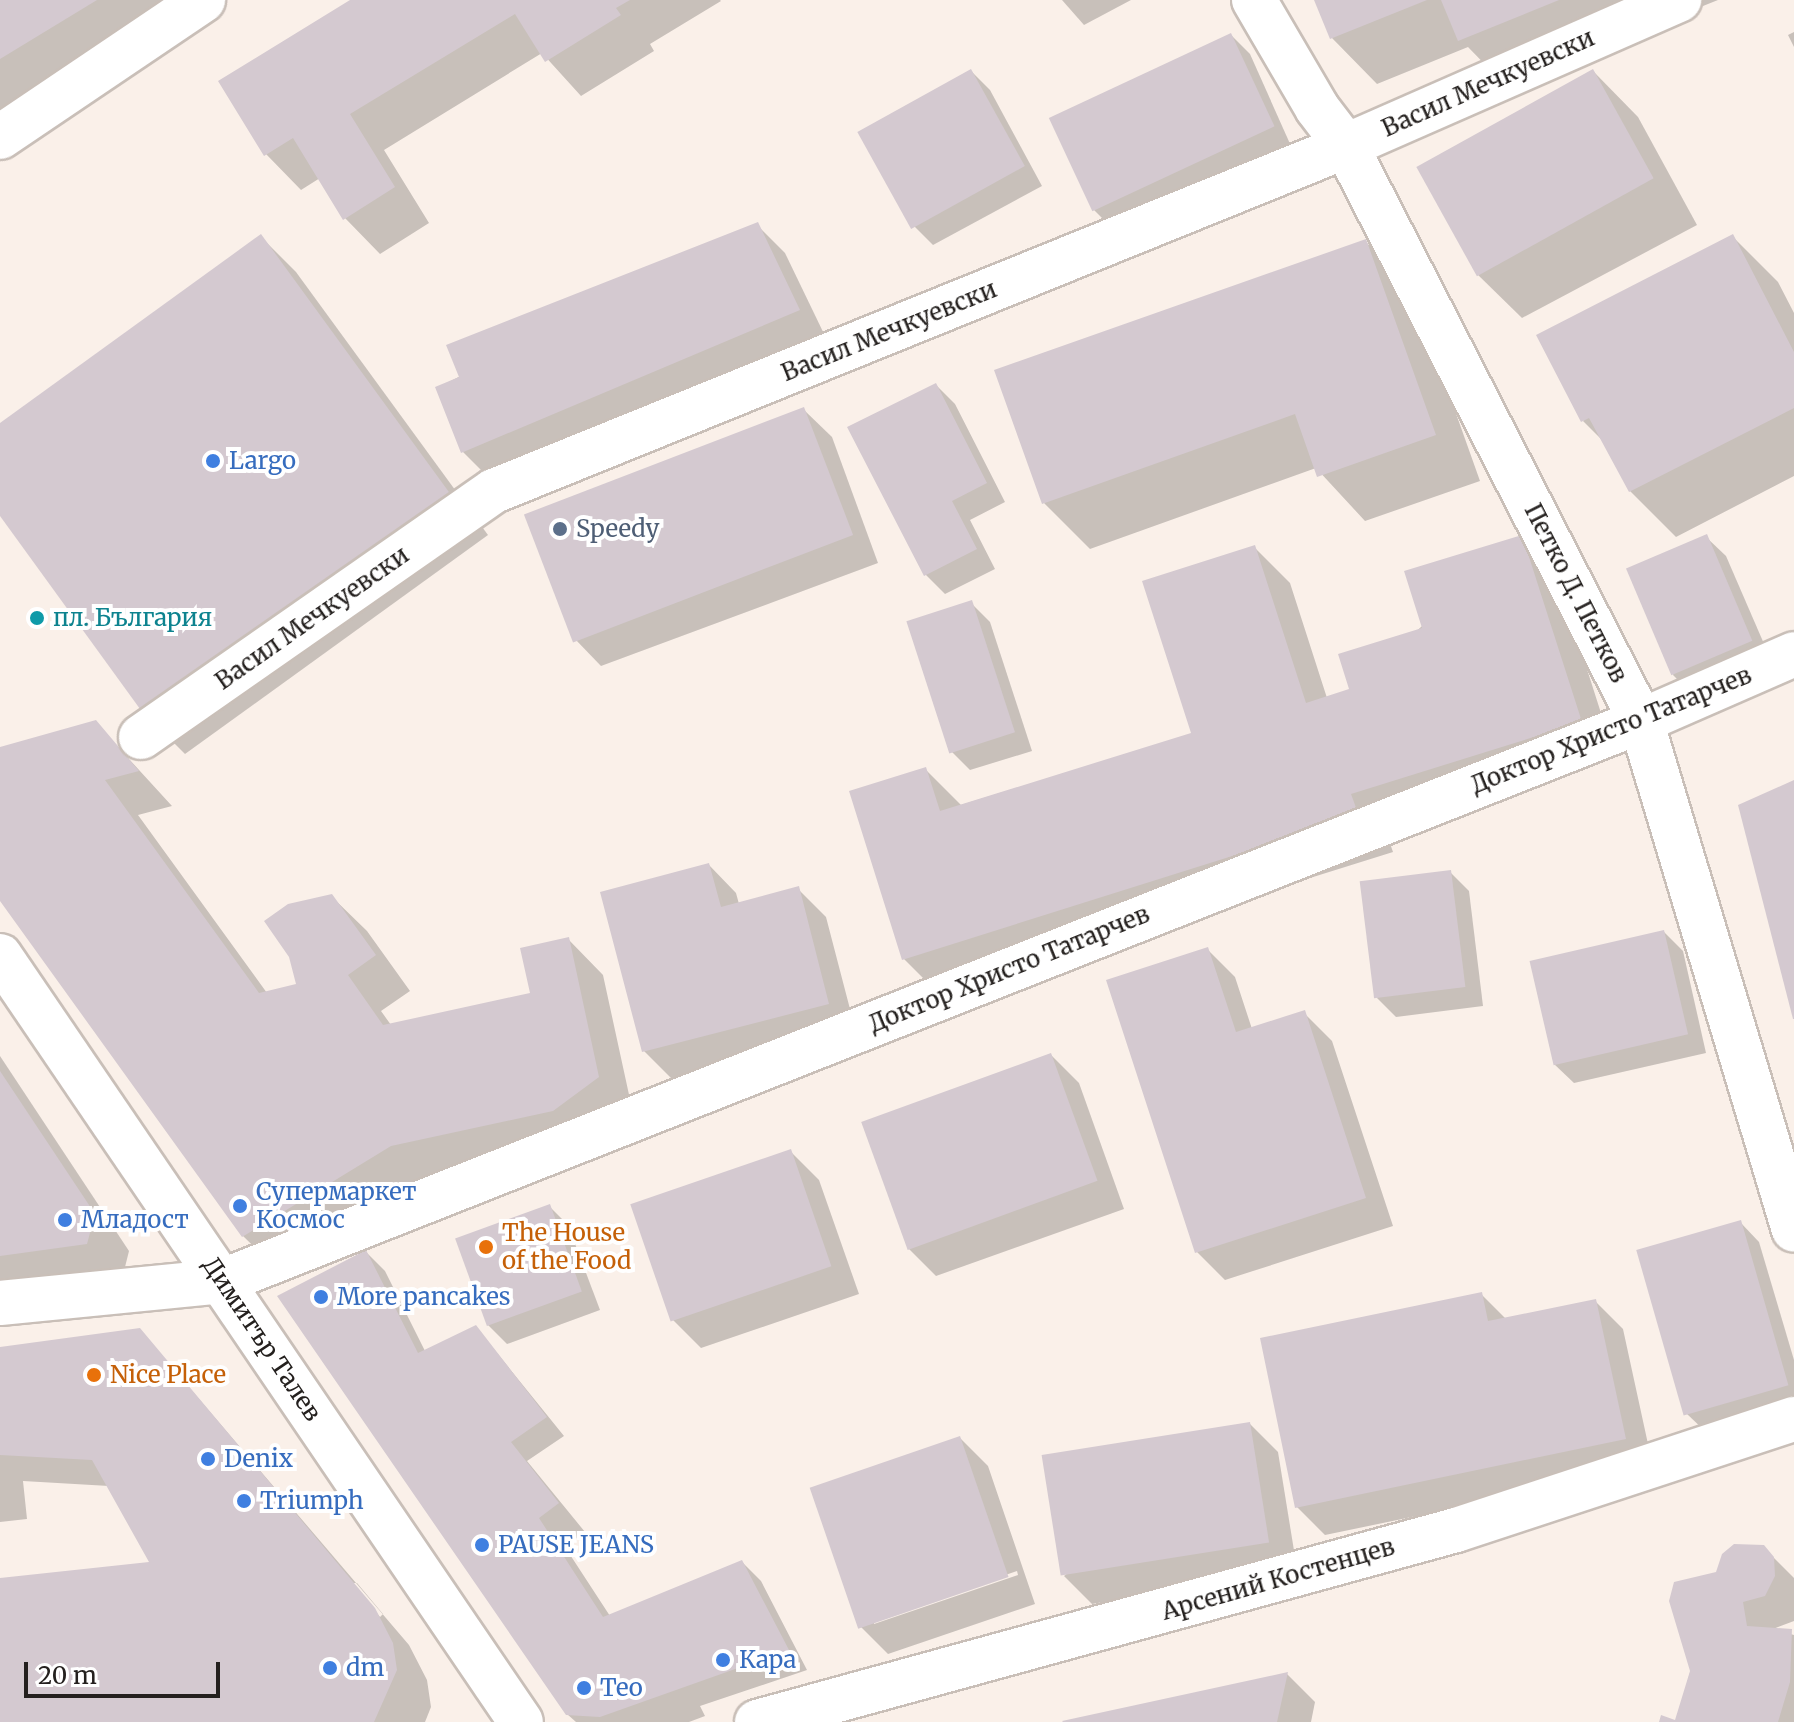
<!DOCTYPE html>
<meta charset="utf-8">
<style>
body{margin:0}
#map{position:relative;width:1794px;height:1722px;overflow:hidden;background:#faf0e9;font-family:Merriweather,serif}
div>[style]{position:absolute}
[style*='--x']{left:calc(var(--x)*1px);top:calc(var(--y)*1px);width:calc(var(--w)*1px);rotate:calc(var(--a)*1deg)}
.shadow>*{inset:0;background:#0003}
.building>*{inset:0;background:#d4c9d0;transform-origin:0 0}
.roads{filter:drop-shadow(2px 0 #c9bfb8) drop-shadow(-2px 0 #c9bfb8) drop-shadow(0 2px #c9bfb8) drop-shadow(0 -2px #c9bfb8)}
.minor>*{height:44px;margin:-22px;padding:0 22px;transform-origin:22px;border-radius:22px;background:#fff}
.dots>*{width:22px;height:22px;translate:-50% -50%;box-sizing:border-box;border:4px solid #fff;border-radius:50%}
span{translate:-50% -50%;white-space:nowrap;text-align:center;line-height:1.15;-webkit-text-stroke:8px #fff;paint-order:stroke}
.street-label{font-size:24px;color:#24201e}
.shop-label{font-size:24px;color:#366cbe}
.left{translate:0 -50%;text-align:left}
.service-label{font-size:24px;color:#4e5e75}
.culture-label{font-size:24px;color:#0d838f}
.food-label{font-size:24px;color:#c56008}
.scale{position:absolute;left:24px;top:1662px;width:196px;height:36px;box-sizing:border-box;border:4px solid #24201e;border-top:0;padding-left:10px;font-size:24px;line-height:28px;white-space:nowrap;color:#24201e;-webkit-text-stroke:6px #fff;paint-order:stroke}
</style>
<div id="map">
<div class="shadow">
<div style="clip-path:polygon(0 0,190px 0,0 115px)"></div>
<div style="clip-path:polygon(354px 0,720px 0,721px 1px,650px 44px,654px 51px,581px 96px,542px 53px,384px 150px,429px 223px,380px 254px,345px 218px,320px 178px,301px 190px,266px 154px)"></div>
<div style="clip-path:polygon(1062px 0,1131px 0,1084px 25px)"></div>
<div style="clip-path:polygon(1316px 0,1718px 0,1505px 85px,1468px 47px,1377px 84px,1332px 38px)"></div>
<div style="clip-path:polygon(1794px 32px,1794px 47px,1788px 35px)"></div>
<div style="clip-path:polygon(1231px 35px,1250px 54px,1291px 146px,1110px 226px,1091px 207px)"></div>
<div style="clip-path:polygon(971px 71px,990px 90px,1042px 186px,933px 245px,914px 226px,861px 134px)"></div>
<div style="clip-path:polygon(1593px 71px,1638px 117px,1697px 225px,1522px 318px,1476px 273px)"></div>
<div style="clip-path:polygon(757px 225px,785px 253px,826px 338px,491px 480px,463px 452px,437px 388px)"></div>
<div style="clip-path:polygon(261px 237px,296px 272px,488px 535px,185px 754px,150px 719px,0 513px,0 425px)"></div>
<div style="clip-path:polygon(1733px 237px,1778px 282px,1794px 313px,1794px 476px,1676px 537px,1630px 491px,1605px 443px,1583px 421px)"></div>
<div style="clip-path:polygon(1365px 241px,1411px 287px,1480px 481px,1365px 521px,1316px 468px,1090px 549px,1044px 503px)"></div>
<div style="clip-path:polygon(936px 385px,955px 404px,1005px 502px,970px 520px,995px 569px,945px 594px,926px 575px)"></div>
<div style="clip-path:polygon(804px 410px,832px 437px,878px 563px,601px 666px,574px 638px)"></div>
<div style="clip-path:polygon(1521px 537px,1556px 572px,1615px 757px,1385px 829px,1393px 852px,939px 994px,904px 959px,926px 770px,961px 805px,1193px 734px,1255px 548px,1290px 583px,1327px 698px,1351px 690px)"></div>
<div style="clip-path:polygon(1706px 537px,1726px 556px,1771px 660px,1692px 694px,1673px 675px)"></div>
<div style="clip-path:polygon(971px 603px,990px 622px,1032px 751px,970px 770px,951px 751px)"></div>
<div style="clip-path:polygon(96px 723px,172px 806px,138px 815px,267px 993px,298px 986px,331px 896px,367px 931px,410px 991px,381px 1011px,391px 1025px,532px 994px,568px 939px,603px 975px,633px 1113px,279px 1271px,243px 1236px,0 898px,0 750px)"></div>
<div style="clip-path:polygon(709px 865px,736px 893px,739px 904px,798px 889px,826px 917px,856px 1032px,672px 1079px,644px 1051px)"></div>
<div style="clip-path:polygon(1450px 872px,1469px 891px,1483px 1006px,1396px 1017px,1377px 998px)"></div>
<div style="clip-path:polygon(1664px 932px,1683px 951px,1706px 1053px,1574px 1083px,1554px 1064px)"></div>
<div style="clip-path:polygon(1207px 949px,1235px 977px,1252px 1029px,1304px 1013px,1332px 1041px,1393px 1226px,1225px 1280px,1197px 1252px)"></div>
<div style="clip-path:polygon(1051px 1055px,1079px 1083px,1124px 1209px,936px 1276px,908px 1248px)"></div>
<div style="clip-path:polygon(0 1056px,129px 1251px,122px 1279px,0 1295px)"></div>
<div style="clip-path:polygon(791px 1152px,819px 1180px,859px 1294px,701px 1348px,673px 1320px)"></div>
<div style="clip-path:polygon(549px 1206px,568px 1225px,600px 1310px,507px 1344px,488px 1325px)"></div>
<div style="clip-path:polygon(1740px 1222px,1759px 1242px,1794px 1360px,1794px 1408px,1707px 1433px,1687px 1414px)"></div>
<div style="clip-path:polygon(366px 1252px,385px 1271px,425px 1351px,476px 1327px,564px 1436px,527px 1461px,585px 1532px,565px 1547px,610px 1616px,742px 1562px,761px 1581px,807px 1670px,700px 1706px,705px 1716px,689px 1722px,576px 1722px,567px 1714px)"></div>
<div style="clip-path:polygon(1481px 1294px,1507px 1320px,1595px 1301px,1623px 1329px,1653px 1467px,1325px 1535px,1297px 1507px)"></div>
<div style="clip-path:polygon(evenodd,140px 1330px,409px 1645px,427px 1680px,431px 1707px,425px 1722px,0 1722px,0 1582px,156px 1567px,109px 1486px,23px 1481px,27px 1519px,0 1522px,0 1349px,140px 1330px,352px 1583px,357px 1583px,383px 1614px,380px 1617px,352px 1583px)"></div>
<div style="clip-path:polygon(1250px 1424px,1278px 1452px,1297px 1569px,1092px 1604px,1064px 1576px)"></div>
<div style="clip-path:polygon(evenodd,960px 1438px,988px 1466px,1035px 1604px,888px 1654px,860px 1626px,960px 1438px,1017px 1571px,1018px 1575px,874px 1624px,874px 1620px,1017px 1571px)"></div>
<div style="clip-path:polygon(1763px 1547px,1794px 1578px,1794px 1621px,1773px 1629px,1794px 1635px,1794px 1722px,1676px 1722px,1718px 1574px)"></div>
<div style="clip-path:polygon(1287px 1674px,1315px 1702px,1311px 1722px,1066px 1722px)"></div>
</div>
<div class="building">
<div style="clip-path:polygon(0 0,97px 0,0 59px)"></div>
<div style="clip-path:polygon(350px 0,630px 0,616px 8px,621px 15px,545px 62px,515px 14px,350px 114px,395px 187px,343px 220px,293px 138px,264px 156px,218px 81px)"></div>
<div style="clip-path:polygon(1314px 0,1427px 0,1330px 39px)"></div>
<div style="clip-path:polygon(1441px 0,1559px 0,1458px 41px)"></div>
<div style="left:1231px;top:33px;width:103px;height:201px;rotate:65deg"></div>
<div style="left:971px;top:69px;width:111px;height:130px;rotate:61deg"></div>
<div style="left:1593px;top:69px;width:125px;height:202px;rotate:61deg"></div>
<div style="clip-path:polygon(758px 222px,800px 310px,461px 453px,435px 387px,459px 377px,446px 345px)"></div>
<div style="clip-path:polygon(261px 234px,454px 499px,148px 720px,0 516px,0 423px)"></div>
<div style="clip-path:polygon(1733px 234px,1794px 352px,1794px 408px,1629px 492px,1589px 418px,1581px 422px,1536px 335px)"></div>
<div style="clip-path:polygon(1366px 239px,1436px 435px,1317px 477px,1295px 414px,1042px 504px,994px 370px)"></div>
<div style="clip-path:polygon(936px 383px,987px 483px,952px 501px,977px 549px,924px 576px,847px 427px)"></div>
<div style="left:804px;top:407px;width:137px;height:300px;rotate:69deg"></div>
<div style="left:1707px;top:534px;width:116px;height:88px;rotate:67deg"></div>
<div style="clip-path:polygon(1522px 535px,1582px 722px,1351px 794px,1359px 816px,902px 960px,849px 791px,926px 767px,940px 811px,1191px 733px,1142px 581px,1255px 545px,1306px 703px,1349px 689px,1338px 654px,1422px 628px,1404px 571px)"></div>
<div style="left:972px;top:600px;width:139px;height:69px;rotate:72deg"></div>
<div style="clip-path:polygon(96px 720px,139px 771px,105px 780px,259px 993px,296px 984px,289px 957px,264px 921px,288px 904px,332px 894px,376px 955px,348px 975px,383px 1025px,530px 993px,520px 948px,569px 937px,599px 1077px,553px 1111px,391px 1146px,242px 1237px,0 901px,0 747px)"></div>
<div style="clip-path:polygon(1794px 780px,1794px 1019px,1793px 1019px,1738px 805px)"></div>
<div style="clip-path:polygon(709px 863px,721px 907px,799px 886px,829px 1004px,642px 1052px,600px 892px)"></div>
<div style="left:1451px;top:870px;width:118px;height:92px;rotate:83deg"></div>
<div style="left:1664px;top:930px;width:107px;height:138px;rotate:77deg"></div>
<div style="clip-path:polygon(1208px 947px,1236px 1032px,1305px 1010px,1366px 1198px,1195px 1253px,1106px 980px)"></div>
<div style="left:1051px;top:1053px;width:136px;height:202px;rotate:70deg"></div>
<div style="clip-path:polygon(0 1071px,95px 1214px,87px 1244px,0 1256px)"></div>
<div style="left:791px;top:1149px;width:124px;height:170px;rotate:71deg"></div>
<div style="left:550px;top:1204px;width:93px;height:101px;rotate:70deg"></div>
<div style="left:1741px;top:1220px;width:172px;height:109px;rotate:74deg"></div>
<div style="clip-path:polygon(366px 1250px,418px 1353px,476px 1325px,547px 1417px,511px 1442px,559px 1503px,539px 1518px,603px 1617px,742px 1560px,789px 1650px,600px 1717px,566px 1715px,277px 1296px)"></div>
<div style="clip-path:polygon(1482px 1292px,1488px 1321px,1596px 1299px,1626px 1439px,1295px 1508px,1260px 1338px)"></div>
<div style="clip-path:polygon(140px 1328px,375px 1608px,393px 1643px,397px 1670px,374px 1722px,0 1722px,0 1578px,149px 1562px,92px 1460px,0 1455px,0 1347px)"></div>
<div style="left:1250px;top:1422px;width:122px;height:211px;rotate:81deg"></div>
<div style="left:960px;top:1436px;width:149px;height:159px;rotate:71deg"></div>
<div style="clip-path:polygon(1734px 1544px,1764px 1545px,1774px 1557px,1775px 1576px,1765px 1596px,1743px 1602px,1747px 1626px,1792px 1629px,1790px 1682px,1778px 1722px,1659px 1722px,1661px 1715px,1675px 1720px,1690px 1671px,1669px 1601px,1674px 1582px,1716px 1572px,1722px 1554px)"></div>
<div style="clip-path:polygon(1288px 1672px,1277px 1722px,1063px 1722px,1062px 1721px)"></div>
</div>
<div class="roads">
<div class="minor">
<div style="--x:1254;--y:0;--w:125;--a:59.7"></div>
<div style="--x:1317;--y:108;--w:48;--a:52.7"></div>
<div style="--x:1346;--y:146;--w:646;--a:62.84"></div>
<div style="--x:1641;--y:721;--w:531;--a:73.27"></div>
<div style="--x:0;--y:137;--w:245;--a:-34"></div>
<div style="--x:141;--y:737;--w:430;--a:-34.9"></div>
<div style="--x:494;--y:491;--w:919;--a:-22.04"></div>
<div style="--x:1346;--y:146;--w:364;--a:-23.7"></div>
<div style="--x:0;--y:956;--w:926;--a:55.78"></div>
<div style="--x:0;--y:1303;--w:224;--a:-5.6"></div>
<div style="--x:223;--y:1281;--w:1525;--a:-21.55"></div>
<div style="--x:1641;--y:721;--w:167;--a:-23.6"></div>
<div style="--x:757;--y:1722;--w:725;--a:-15.36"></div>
<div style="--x:1456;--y:1530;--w:356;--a:-18.2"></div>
</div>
</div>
<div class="dots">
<div style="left:213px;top:461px;background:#3f7fe0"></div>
<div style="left:560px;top:529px;background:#5c6f8a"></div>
<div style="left:37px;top:618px;background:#0f9aa8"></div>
<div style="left:240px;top:1206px;background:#3f7fe0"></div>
<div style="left:65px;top:1220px;background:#3f7fe0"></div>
<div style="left:486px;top:1247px;background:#e8710a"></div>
<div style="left:321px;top:1297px;background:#3f7fe0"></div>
<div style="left:94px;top:1375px;background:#e8710a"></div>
<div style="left:208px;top:1459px;background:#3f7fe0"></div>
<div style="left:244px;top:1501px;background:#3f7fe0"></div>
<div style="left:482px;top:1545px;background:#3f7fe0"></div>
<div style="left:723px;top:1660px;background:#3f7fe0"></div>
<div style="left:330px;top:1668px;background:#3f7fe0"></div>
<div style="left:584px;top:1688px;background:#3f7fe0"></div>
</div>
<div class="street-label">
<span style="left:1488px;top:83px;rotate:-24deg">Васил Мечкуевски</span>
<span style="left:889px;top:331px;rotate:-22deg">Васил Мечкуевски</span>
<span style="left:1576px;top:593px;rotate:63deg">Петко Д. Петков</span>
<span style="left:312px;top:618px;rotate:-35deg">Васил Мечкуевски</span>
<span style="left:1611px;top:730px;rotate:-22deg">Доктор Христо Татарчев</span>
<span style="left:1009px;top:969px;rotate:-22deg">Доктор Христо Татарчев</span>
<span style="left:262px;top:1339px;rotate:56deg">Димитър Талев</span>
<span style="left:1278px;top:1579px;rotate:-16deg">Арсений Костенцев</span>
</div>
<div class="shop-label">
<span class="left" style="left:229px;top:461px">Largo</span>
<span class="left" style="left:256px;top:1206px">Супермаркет<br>Космос</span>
<span class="left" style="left:81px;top:1220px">Младост</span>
<span class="left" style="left:337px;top:1297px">More pancakes</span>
<span class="left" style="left:224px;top:1459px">Denix</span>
<span class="left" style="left:260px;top:1501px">Triumph</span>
<span class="left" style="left:498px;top:1545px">PAUSE JEANS</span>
<span class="left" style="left:739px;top:1660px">Кара</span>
<span class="left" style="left:346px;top:1668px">dm</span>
<span class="left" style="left:600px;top:1688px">Teo</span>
</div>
<div class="service-label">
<span class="left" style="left:576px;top:529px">Speedy</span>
</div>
<div class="culture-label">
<span class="left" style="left:53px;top:618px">пл. България</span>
</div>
<div class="food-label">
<span class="left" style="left:502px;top:1247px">The House<br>of the Food</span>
<span class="left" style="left:110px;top:1375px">Nice Place</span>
</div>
<div class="scale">20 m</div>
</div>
